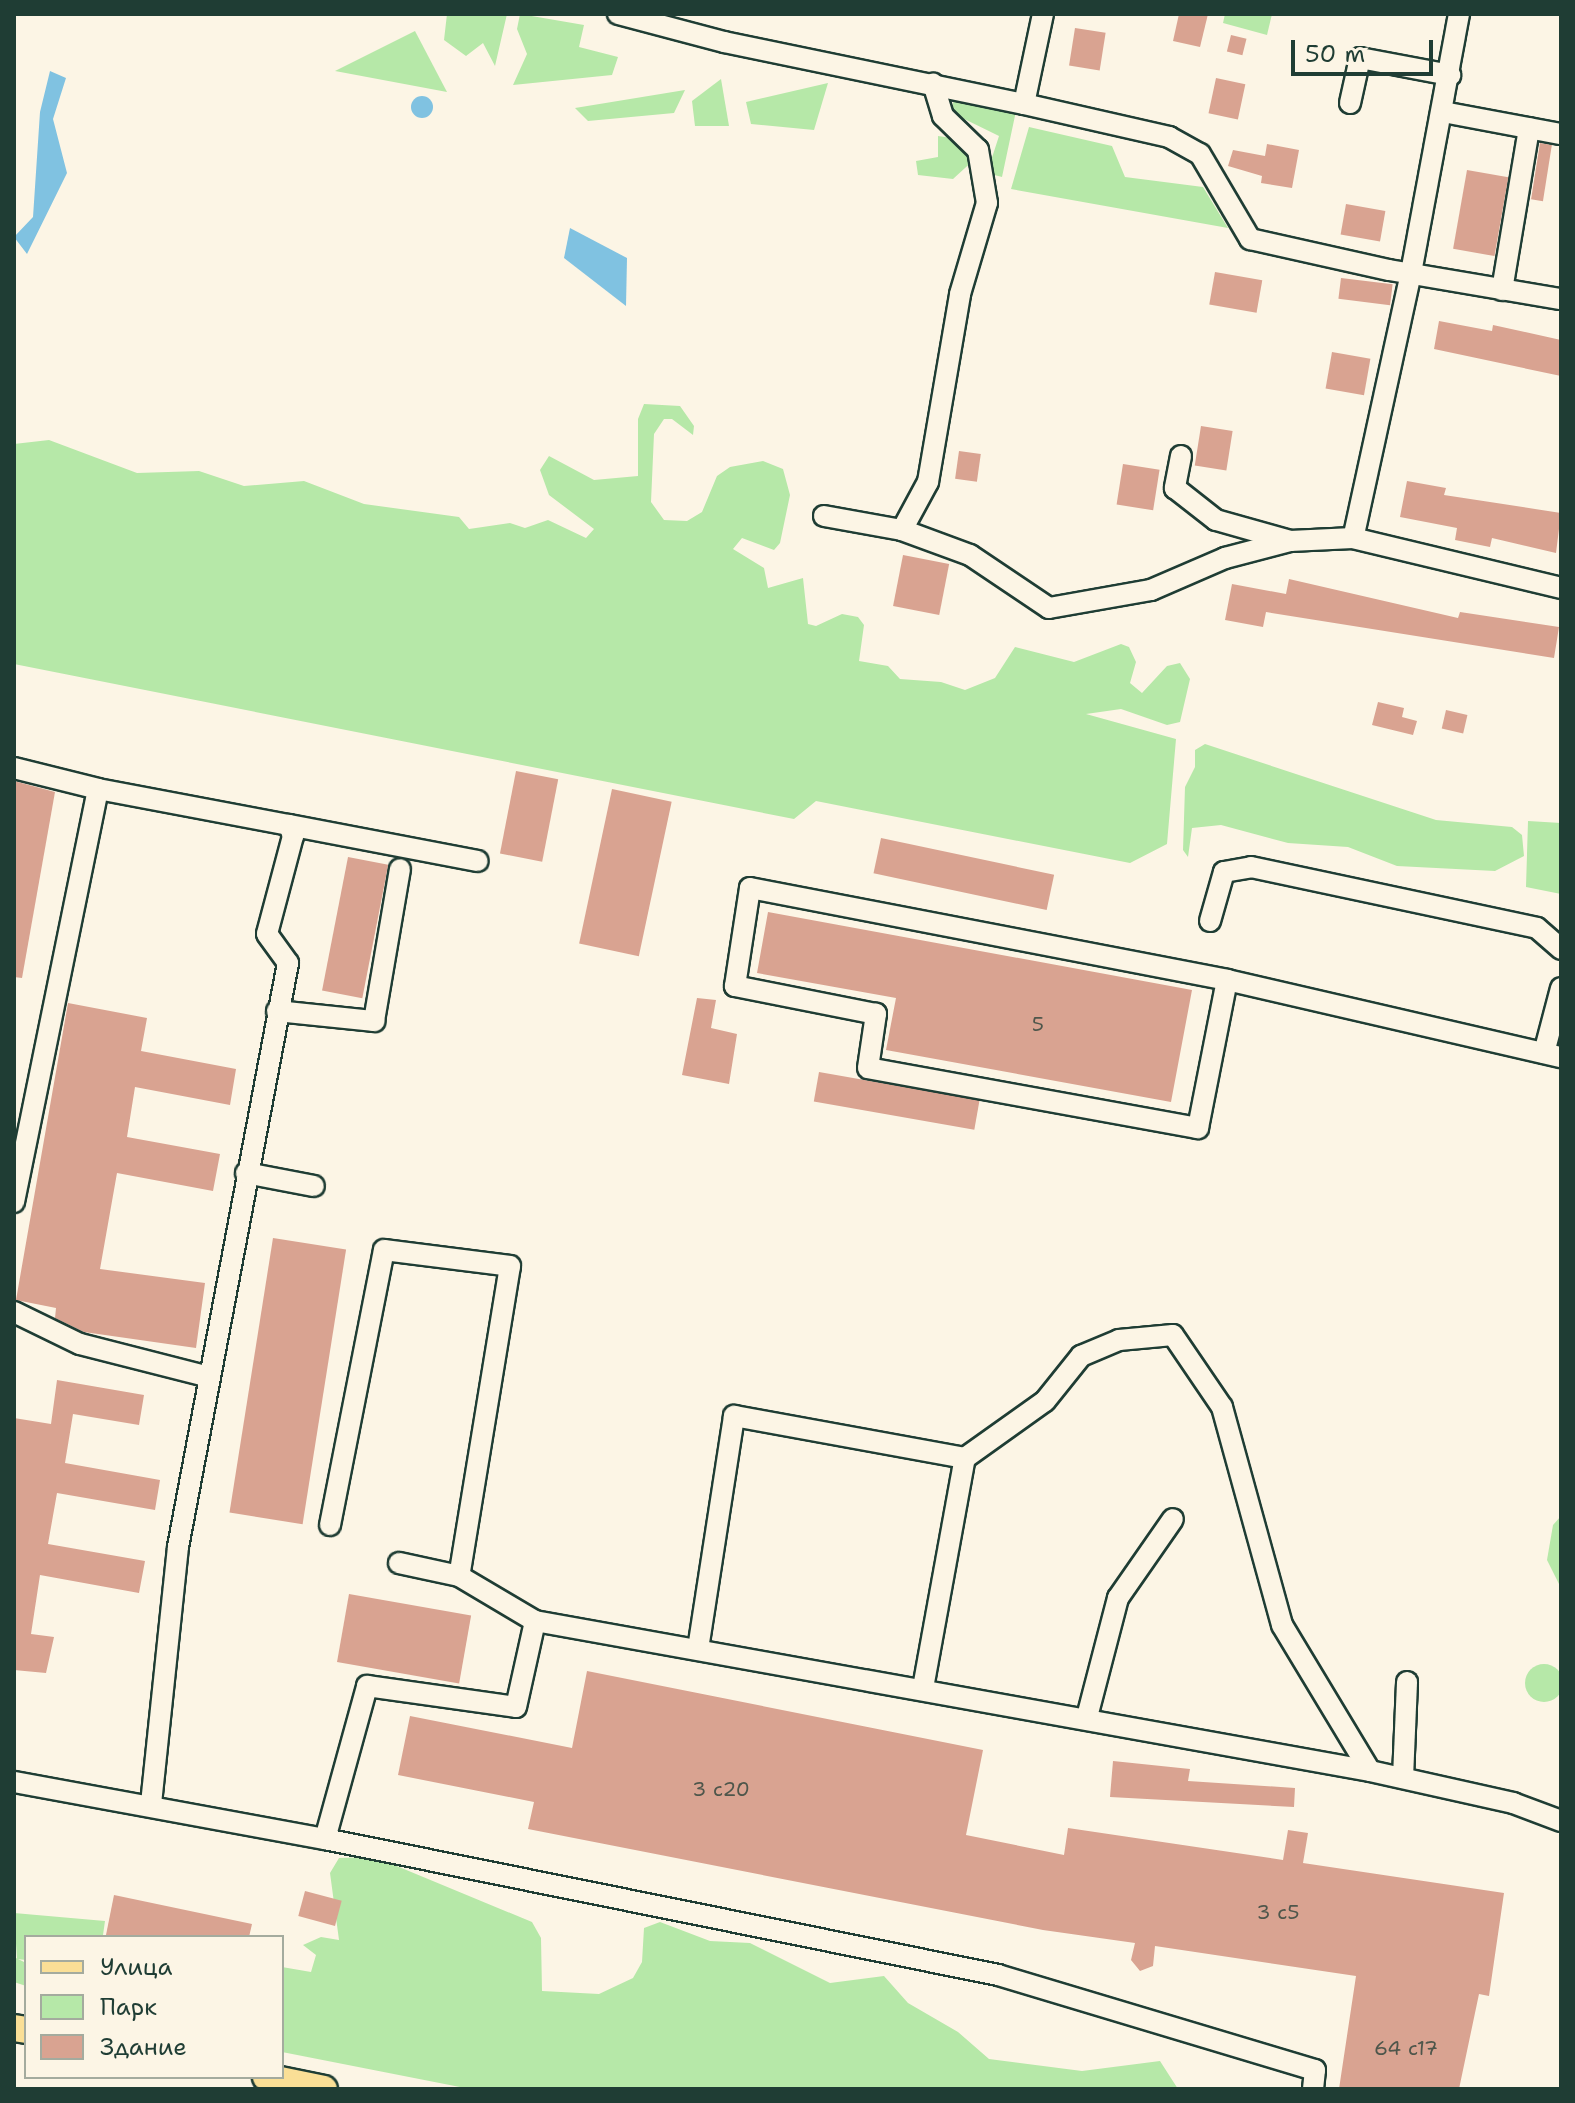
<!DOCTYPE html>
<meta charset="utf-8">
<style>
body{margin:0}
#map{position:relative;width:1575px;height:2103px;overflow:hidden;background:#fcf5e5;font-family:"Shantell Sans",sans-serif}
div>[style]{position:absolute}
[style*='--x']{left:calc(var(--x)*1px);top:calc(var(--y)*1px);width:calc(var(--w)*1px);rotate:calc(var(--a)*1deg)}
.green>*{inset:0;background:#b6e8a8}
.round{border-radius:50%}
.water>*{inset:0;background:#80c2e1}
.building>*{inset:0;background:#d9a391;transform-origin:0 0}
.roads{filter:drop-shadow(2px 0 #1f3d34) drop-shadow(-2px 0 #1f3d34) drop-shadow(0 2px #1f3d34) drop-shadow(0 -2px #1f3d34)}
.minor>*{height:20px;margin:-10px;padding:0 10px;transform-origin:10px;border-radius:10px;background:#fcf5e5}
.major>*{height:26px;margin:-13px;padding:0 13px;transform-origin:13px;border-radius:13px;background:#fadf96}
span{translate:-50% -50%;white-space:nowrap;text-align:center;line-height:1.15;-webkit-text-stroke:7px #fcf5e5;paint-order:stroke}
.number-label{font-size:20px;color:#4e564b}
.number-label span{-webkit-text-stroke-width:0}
.frame{position:absolute;inset:0;border:16px solid #1f3d34;pointer-events:none}
.legend{position:absolute;left:24px;top:1935px;width:260px;height:144px;box-sizing:border-box;background:#fcf5e5;border:2px solid #a4ab9e;margin:0;padding:10px 14px;list-style:none;font-size:24px;color:#1f3d34}
.legend li{display:flex;align-items:center;gap:16px;height:40px}
.legend b{width:40px;border:2px solid #a4ab9e}
.scale{position:absolute;left:1291px;top:40px;width:142px;height:36px;box-sizing:border-box;border:4px solid #1f3d34;border-top:0;padding-left:10px;font-size:24px;line-height:28px;white-space:nowrap;color:#1f3d34;-webkit-text-stroke:6px #fcf5e5;paint-order:stroke}
</style>
<div id="map">
<div class="green">
<div style="clip-path:polygon(447px 14px,507px 14px,495px 66px,483px 43px,466px 56px,444px 40px)"></div>
<div style="clip-path:polygon(520px 14px,584px 25px,579px 47px,618px 57px,612px 75px,513px 85px,527px 54px,517px 29px)"></div>
<div style="clip-path:polygon(1225px 14px,1272px 14px,1267px 35px,1223px 23px)"></div>
<div style="clip-path:polygon(415px 31px,447px 92px,335px 71px)"></div>
<div style="clip-path:polygon(721px 79px,729px 126px,695px 126px,692px 101px)"></div>
<div style="clip-path:polygon(828px 83px,814px 130px,751px 124px,746px 102px)"></div>
<div style="clip-path:polygon(685px 90px,674px 113px,588px 121px,575px 108px)"></div>
<div style="clip-path:polygon(955px 97px,1016px 111px,1002px 177px,987px 173px,999px 136px,950px 112px)"></div>
<div style="clip-path:polygon(1029px 127px,1112px 146px,1125px 177px,1203px 187px,1228px 228px,1011px 189px)"></div>
<div style="clip-path:polygon(938px 136px,959px 139px,977px 157px,953px 179px,918px 175px,916px 161px,938px 157px)"></div>
<div style="clip-path:polygon(644px 404px,680px 406px,694px 426px,693px 435px,672px 419px,664px 419px,654px 434px,651px 502px,664px 520px,687px 521px,702px 512px,717px 476px,730px 467px,763px 461px,783px 469px,790px 495px,780px 543px,774px 550px,742px 538px,733px 549px,764px 568px,768px 588px,803px 578px,808px 624px,816px 626px,842px 614px,858px 617px,864px 625px,859px 661px,888px 666px,900px 679px,941px 682px,965px 690px,995px 678px,1015px 647px,1074px 662px,1121px 644px,1129px 647px,1136px 662px,1130px 683px,1142px 693px,1167px 666px,1180px 663px,1190px 679px,1180px 722px,1167px 725px,1121px 709px,1086px 714px,1176px 739px,1167px 844px,1130px 863px,816px 801px,794px 819px,14px 664px,14px 444px,49px 440px,137px 473px,199px 471px,244px 486px,304px 481px,364px 504px,459px 517px,469px 529px,510px 523px,525px 528px,548px 520px,586px 538px,594px 529px,549px 495px,540px 470px,549px 456px,594px 480px,638px 476px,638px 419px)"></div>
<div style="clip-path:polygon(1205px 744px,1436px 820px,1512px 827px,1522px 835px,1524px 856px,1495px 871px,1397px 866px,1348px 847px,1288px 843px,1221px 825px,1192px 828px,1188px 857px,1183px 850px,1185px 787px,1195px 767px,1195px 750px)"></div>
<div style="clip-path:polygon(1528px 821px,1561px 823px,1561px 894px,1526px 887px)"></div>
<div style="clip-path:polygon(1561px 1516px,1561px 1588px,1547px 1560px,1553px 1525px)"></div>
<div class="round" style="left:1525px;top:1664px;width:38px;height:38px"></div>
<div style="clip-path:polygon(375px 1857px,532px 1922px,541px 1938px,542px 1991px,599px 1994px,633px 1978px,642px 1962px,644px 1928px,660px 1922px,710px 1941px,750px 1943px,830px 1983px,884px 1976px,908px 2003px,958px 2032px,989px 2059px,1082px 2071px,1160px 2061px,1178px 2089px,470px 2089px,282px 2052px,282px 1967px,311px 1972px,316px 1955px,303px 1945px,321px 1937px,339px 1940px,330px 1873px,339px 1858px)"></div>
<div style="clip-path:polygon(14px 1913px,105px 1921px,103px 1935px,109px 1937px,26px 1937px,26px 1960px,17px 1959px)"></div>
<div style="clip-path:polygon(14px 1957px,26px 1963px,26px 1986px,14px 1982px)"></div>
</div>
<div class="water">
<div style="clip-path:polygon(50px 71px,66px 78px,53px 119px,67px 173px,27px 254px,14px 237px,33px 217px,40px 112px)"></div>
<div class="round" style="left:411px;top:96px;width:22px;height:22px"></div>
<div style="clip-path:polygon(570px 228px,627px 258px,626px 306px,564px 258px)"></div>
</div>
<div class="building">
<div style="clip-path:polygon(1179px 14px,1208px 14px,1200px 47px,1173px 41px)"></div>
<div style="left:1075px;top:28px;width:31px;height:38px;rotate:9deg"></div>
<div style="left:1231px;top:35px;width:16px;height:17px;rotate:14deg"></div>
<div style="left:1216px;top:78px;width:30px;height:36px;rotate:12deg"></div>
<div style="left:1540px;top:143px;width:12px;height:57px;rotate:9deg"></div>
<div style="clip-path:polygon(1267px 144px,1299px 150px,1292px 188px,1261px 183px,1262px 176px,1228px 166px,1233px 150px,1265px 156px)"></div>
<div style="left:1467px;top:170px;width:42px;height:80px;rotate:10deg"></div>
<div style="left:1346px;top:204px;width:40px;height:31px;rotate:10deg"></div>
<div style="left:1215px;top:272px;width:48px;height:33px;rotate:10deg"></div>
<div style="left:1341px;top:278px;width:52px;height:21px;rotate:7deg"></div>
<div style="clip-path:polygon(1439px 321px,1492px 331px,1493px 325px,1561px 340px,1561px 376px,1434px 349px)"></div>
<div style="left:1332px;top:352px;width:39px;height:37px;rotate:10deg"></div>
<div style="left:1201px;top:426px;width:32px;height:40px;rotate:9deg"></div>
<div style="left:959px;top:451px;width:22px;height:28px;rotate:8deg"></div>
<div style="left:1123px;top:464px;width:37px;height:41px;rotate:9deg"></div>
<div style="clip-path:polygon(1407px 481px,1446px 488px,1444px 495px,1561px 513px,1556px 553px,1492px 538px,1490px 547px,1455px 540px,1457px 528px,1400px 517px)"></div>
<div style="left:903px;top:555px;width:47px;height:52px;rotate:11deg"></div>
<div style="clip-path:polygon(1289px 579px,1458px 618px,1460px 612px,1559px 627px,1554px 658px,1266px 612px,1263px 627px,1225px 620px,1232px 584px,1286px 594px)"></div>
<div style="clip-path:polygon(1378px 702px,1404px 708px,1402px 717px,1417px 721px,1413px 735px,1372px 725px)"></div>
<div style="left:1446px;top:710px;width:22px;height:19px;rotate:13deg"></div>
<div style="left:516px;top:771px;width:43px;height:84px;rotate:11deg"></div>
<div style="clip-path:polygon(14px 781px,55px 792px,22px 978px,14px 977px)"></div>
<div style="left:612px;top:789px;width:61px;height:158px;rotate:12deg"></div>
<div style="left:881px;top:838px;width:177px;height:36px;rotate:12deg"></div>
<div style="left:348px;top:857px;width:41px;height:136px;rotate:11deg"></div>
<div style="clip-path:polygon(768px 912px,1192px 990px,1171px 1102px,886px 1050px,896px 998px,757px 973px)"></div>
<div style="clip-path:polygon(697px 998px,716px 1000px,711px 1028px,737px 1034px,729px 1084px,682px 1075px)"></div>
<div style="clip-path:polygon(68px 1003px,147px 1018px,141px 1051px,236px 1069px,230px 1105px,135px 1087px,127px 1137px,220px 1154px,213px 1191px,117px 1173px,100px 1269px,205px 1283px,196px 1348px,84px 1332px,55px 1318px,56px 1308px,16px 1300px)"></div>
<div style="left:819px;top:1072px;width:163px;height:30px;rotate:10deg"></div>
<div style="left:273px;top:1238px;width:74px;height:278px;rotate:9deg"></div>
<div style="clip-path:polygon(57px 1380px,144px 1395px,139px 1425px,73px 1414px,65px 1463px,160px 1480px,155px 1510px,57px 1493px,48px 1544px,145px 1561px,139px 1593px,40px 1575px,31px 1634px,54px 1637px,46px 1673px,14px 1670px,14px 1418px,51px 1424px)"></div>
<div style="left:349px;top:1594px;width:124px;height:69px;rotate:10deg"></div>
<div style="clip-path:polygon(587px 1671px,983px 1750px,966px 1835px,1064px 1855px,1068px 1828px,1283px 1860px,1288px 1830px,1308px 1833px,1303px 1863px,1504px 1893px,1489px 1996px,1479px 1994px,1459px 2089px,1339px 2089px,1356px 1976px,1155px 1946px,1153px 1966px,1140px 1971px,1131px 1960px,1135px 1943px,1043px 1930px,528px 1829px,534px 1802px,398px 1775px,410px 1716px,572px 1748px)"></div>
<div style="clip-path:polygon(1113px 1761px,1190px 1769px,1188px 1781px,1295px 1788px,1294px 1807px,1110px 1797px)"></div>
<div style="left:305px;top:1891px;width:38px;height:26px;rotate:15deg"></div>
<div style="clip-path:polygon(114px 1895px,252px 1924px,249px 1937px,106px 1935px)"></div>
</div>
<div class="roads">
<div class="minor">
<div style="--x:618;--y:14;--w:110;--a:14.8"></div>
<div style="--x:724;--y:42;--w:306;--a:11.7"></div>
<div style="--x:1024;--y:104;--w:92;--a:-78.1"></div>
<div style="--x:1459;--y:14;--w:263;--a:100.5"></div>
<div style="--x:1411;--y:273;--w:271;--a:102.3"></div>
<div style="--x:1353;--y:538;--w:214;--a:13.5"></div>
<div style="--x:1350;--y:103;--w:46;--a:-77.5"></div>
<div style="--x:1360;--y:58;--w:92;--a:10.7"></div>
<div style="--x:1024;--y:104;--w:149;--a:12.8"></div>
<div style="--x:1169;--y:137;--w:35;--a:29"></div>
<div style="--x:1200;--y:154;--w:99;--a:59.5"></div>
<div style="--x:1250;--y:239;--w:142;--a:12.6"></div>
<div style="--x:1389;--y:270;--w:174;--a:9.6"></div>
<div style="--x:1443;--y:112;--w:120;--a:10.6"></div>
<div style="--x:1502;--y:290;--w:164;--a:-80.5"></div>
<div style="--x:1181;--y:456;--w:33;--a:101"></div>
<div style="--x:1175;--y:488;--w:52;--a:38"></div>
<div style="--x:1216;--y:520;--w:77;--a:15.8"></div>
<div style="--x:824;--y:516;--w:79;--a:10.2"></div>
<div style="--x:902;--y:530;--w:72;--a:20.2"></div>
<div style="--x:970;--y:555;--w:95;--a:33.9"></div>
<div style="--x:1049;--y:608;--w:104;--a:-10"></div>
<div style="--x:1151;--y:590;--w:81;--a:-23.4"></div>
<div style="--x:1225;--y:558;--w:67;--a:-14.7"></div>
<div style="--x:1290;--y:541;--w:63;--a:-2.7"></div>
<div style="--x:902;--y:530;--w:55;--a:-61.6"></div>
<div style="--x:928;--y:482;--w:191;--a:-80.3"></div>
<div style="--x:960;--y:294;--w:95;--a:-73.5"></div>
<div style="--x:987;--y:203;--w:54;--a:-99.6"></div>
<div style="--x:978;--y:150;--w:49;--a:-135.8"></div>
<div style="--x:943;--y:116;--w:34;--a:-107"></div>
<div style="--x:14;--y:768;--w:87;--a:14"></div>
<div style="--x:98;--y:789;--w:194;--a:10.7"></div>
<div style="--x:289;--y:825;--w:12;--a:70"></div>
<div style="--x:293;--y:836;--w:101;--a:104.9"></div>
<div style="--x:267;--y:934;--w:36;--a:54"></div>
<div style="--x:288;--y:963;--w:594;--a:100.67"></div>
<div style="--x:178;--y:1547;--w:259;--a:96"></div>
<div style="--x:289;--y:825;--w:192;--a:10.8"></div>
<div style="--x:1210;--y:921;--w:51;--a:-74.1"></div>
<div style="--x:1224;--y:872;--w:27;--a:-10"></div>
<div style="--x:1251;--y:867;--w:292;--a:12"></div>
<div style="--x:1537;--y:928;--w:32;--a:41"></div>
<div style="--x:1227;--y:980;--w:151;--a:101.1"></div>
<div style="--x:1198;--y:1128;--w:335;--a:-169.7"></div>
<div style="--x:868;--y:1068;--w:55;--a:-81.6"></div>
<div style="--x:876;--y:1014;--w:144;--a:-168.8"></div>
<div style="--x:735;--y:986;--w:99;--a:-81.3"></div>
<div style="--x:750;--y:888;--w:486;--a:10.9"></div>
<div style="--x:1227;--y:980;--w:343;--a:13"></div>
<div style="--x:277;--y:1011;--w:98;--a:5.9"></div>
<div style="--x:374;--y:1021;--w:154;--a:-80.3"></div>
<div style="--x:1544;--y:1053;--w:67;--a:-75.3"></div>
<div style="--x:246;--y:1173;--w:69;--a:10.8"></div>
<div style="--x:14;--y:1202;--w:421;--a:-78.5"></div>
<div style="--x:14;--y:1312;--w:73;--a:25.9"></div>
<div style="--x:80;--y:1344;--w:133;--a:14.3"></div>
<div style="--x:330;--y:1525;--w:280;--a:-78.9"></div>
<div style="--x:384;--y:1250;--w:127;--a:7.2"></div>
<div style="--x:510;--y:1266;--w:314;--a:99.3"></div>
<div style="--x:459;--y:1576;--w:88;--a:30.6"></div>
<div style="--x:399;--y:1563;--w:61;--a:12.2"></div>
<div style="--x:698;--y:1649;--w:236;--a:-81.2"></div>
<div style="--x:734;--y:1416;--w:235;--a:10.3"></div>
<div style="--x:923;--y:1688;--w:234;--a:-79.7"></div>
<div style="--x:965;--y:1458;--w:98;--a:-35.5"></div>
<div style="--x:1045;--y:1401;--w:58;--a:-51.3"></div>
<div style="--x:1081;--y:1356;--w:41;--a:-22.8"></div>
<div style="--x:1119;--y:1340;--w:54;--a:-5.3"></div>
<div style="--x:1173;--y:1335;--w:87;--a:55.8"></div>
<div style="--x:1222;--y:1407;--w:226;--a:74.6"></div>
<div style="--x:1282;--y:1625;--w:170;--a:58.9"></div>
<div style="--x:1087;--y:1717;--w:123;--a:-75.4"></div>
<div style="--x:1118;--y:1598;--w:96;--a:-55.2"></div>
<div style="--x:1403;--y:1778;--w:96;--a:-87.6"></div>
<div style="--x:14;--y:1782;--w:316;--a:10.4"></div>
<div style="--x:325;--y:1839;--w:159;--a:-74.6"></div>
<div style="--x:367;--y:1686;--w:150;--a:8"></div>
<div style="--x:516;--y:1707;--w:88;--a:-77.5"></div>
<div style="--x:535;--y:1621;--w:848;--a:10.18"></div>
<div style="--x:1370;--y:1771;--w:147;--a:12.6"></div>
<div style="--x:1513;--y:1803;--w:51;--a:20.6"></div>
<div style="--x:325;--y:1839;--w:687;--a:11.42"></div>
<div style="--x:998;--y:1975;--w:331;--a:16.7"></div>
<div style="--x:1315;--y:2070;--w:19;--a:96"></div>
</div>
<div class="major">
<div style="--x:14;--y:2028;--w:12;--a:9"></div>
<div style="--x:266;--y:2077;--w:59;--a:11.7"></div>
</div>
</div>
<div class="number-label">
<span style="left:1038px;top:1024px">5</span>
<span style="left:721px;top:1789px">3 с20</span>
<span style="left:1278px;top:1912px">3 с5</span>
<span style="left:1406px;top:2048px">64 с17</span>
</div>
<div class="frame"></div>
<ul class="legend">
<li><b style="height:10px;background:#fadf96"></b>Улица</li>
<li><b style="height:22px;background:#b6e8a8"></b>Парк</li>
<li><b style="height:22px;background:#d9a391"></b>Здание</li>
</ul>
<div class="scale">50 m</div>
</div>
